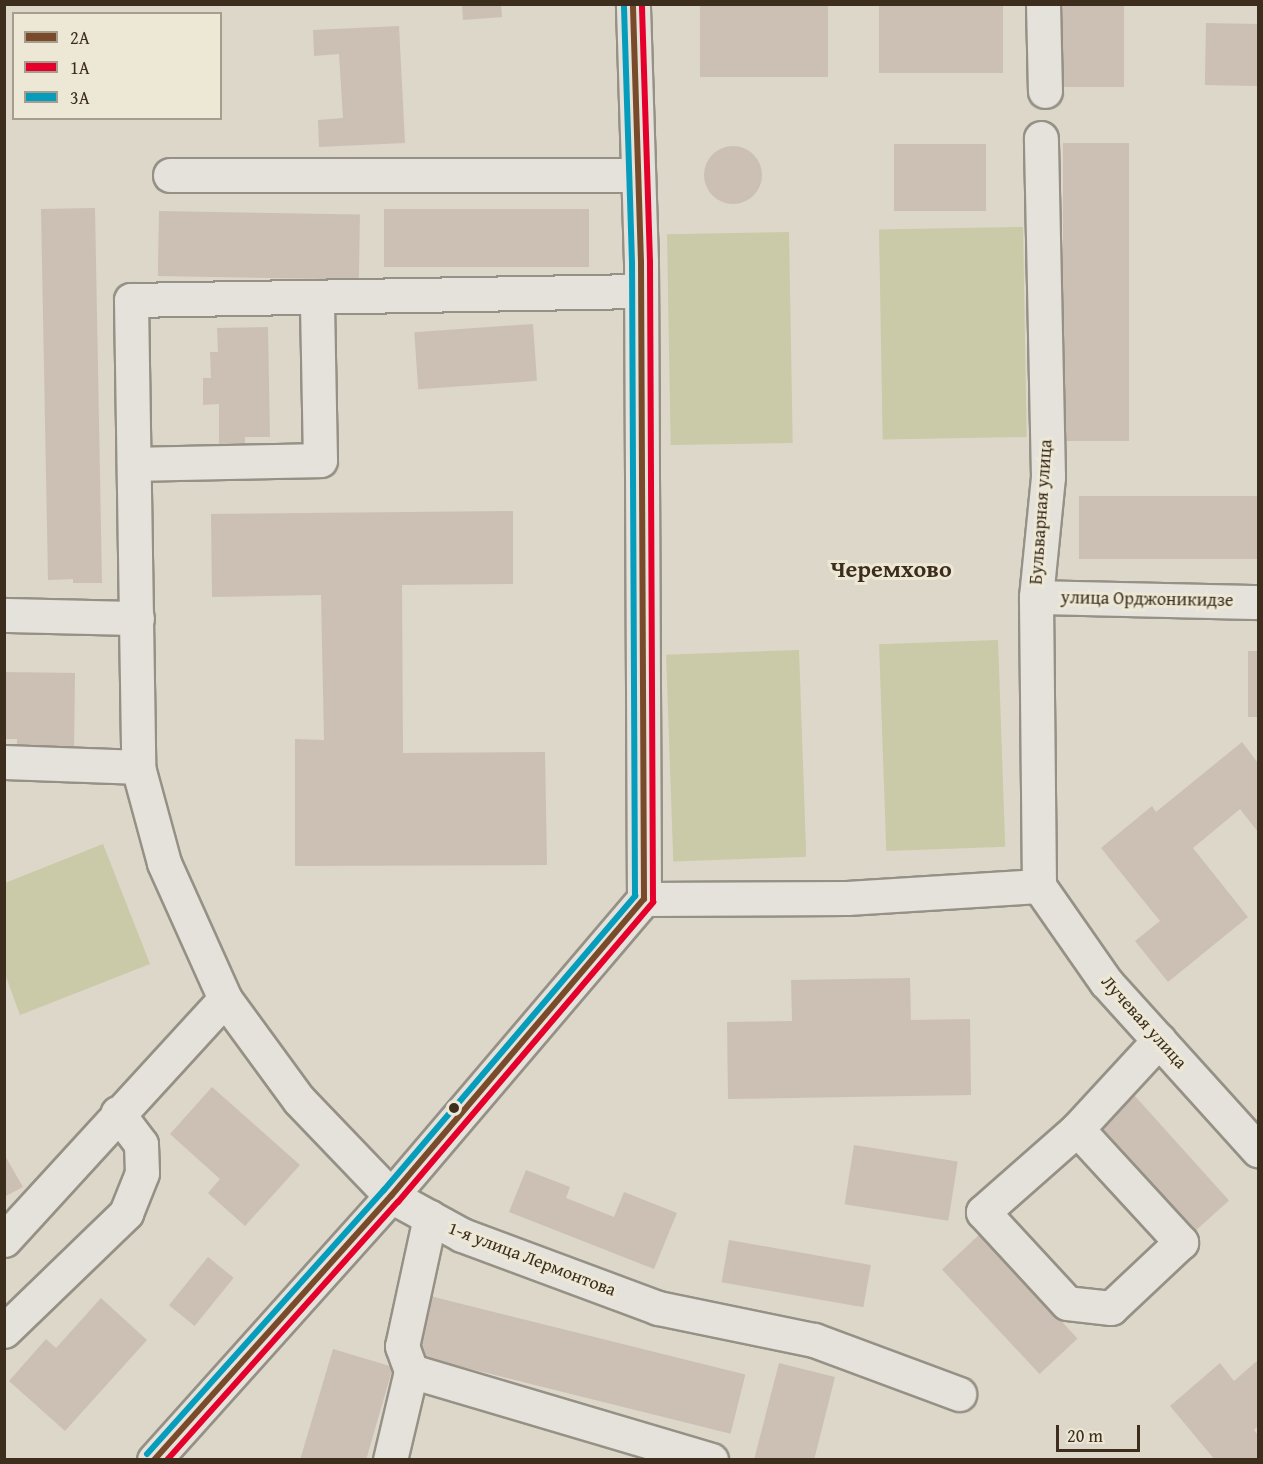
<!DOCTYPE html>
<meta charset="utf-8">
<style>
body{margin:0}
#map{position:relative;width:1263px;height:1464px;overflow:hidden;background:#dcd7c8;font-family:"Gentium Book Plus",serif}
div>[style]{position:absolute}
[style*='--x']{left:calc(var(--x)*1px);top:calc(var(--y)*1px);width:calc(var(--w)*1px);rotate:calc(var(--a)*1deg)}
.green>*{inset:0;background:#cac9a8;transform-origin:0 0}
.building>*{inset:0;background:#ccc0b4;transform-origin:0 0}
.round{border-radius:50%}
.roads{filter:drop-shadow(2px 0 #969186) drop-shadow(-2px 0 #969186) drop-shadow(0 2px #969186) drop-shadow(0 -2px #969186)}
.minor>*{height:33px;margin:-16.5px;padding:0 16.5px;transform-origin:16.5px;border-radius:16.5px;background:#e4e2da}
.bus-1>*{height:6px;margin:-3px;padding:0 3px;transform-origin:3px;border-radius:3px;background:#7a4b2a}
.bus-2>*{height:6px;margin:-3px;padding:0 3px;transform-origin:3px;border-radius:3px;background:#e4002b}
.bus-3>*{height:6px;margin:-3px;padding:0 3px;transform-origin:3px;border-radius:3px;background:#069dbc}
.dots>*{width:16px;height:16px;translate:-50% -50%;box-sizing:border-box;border:3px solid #ede8d6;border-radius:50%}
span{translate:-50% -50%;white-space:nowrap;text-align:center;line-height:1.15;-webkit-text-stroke:6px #ede8d6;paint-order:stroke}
.street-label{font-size:18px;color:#3d2d1c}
.district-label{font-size:24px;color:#3d2d1c;font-weight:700}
.frame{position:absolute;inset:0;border:6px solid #3d2d1c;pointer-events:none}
.legend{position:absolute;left:12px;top:12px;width:210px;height:108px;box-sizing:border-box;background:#ede8d6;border:2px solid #a79d8c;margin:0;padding:8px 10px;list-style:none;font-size:18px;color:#3d2d1c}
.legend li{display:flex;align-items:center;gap:12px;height:30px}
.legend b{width:30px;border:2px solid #a79d8c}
.scale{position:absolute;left:1056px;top:1425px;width:84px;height:27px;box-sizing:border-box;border:3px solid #3d2d1c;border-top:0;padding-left:8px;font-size:18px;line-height:21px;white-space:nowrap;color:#3d2d1c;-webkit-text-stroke:4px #ede8d6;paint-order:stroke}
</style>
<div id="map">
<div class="green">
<div style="left:1023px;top:227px;width:210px;height:144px;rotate:89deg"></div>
<div style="left:789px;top:232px;width:211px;height:122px;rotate:89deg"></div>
<div style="left:998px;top:640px;width:207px;height:119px;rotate:88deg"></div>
<div style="left:799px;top:650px;width:207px;height:133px;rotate:88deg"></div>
<div style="clip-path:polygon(103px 844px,150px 964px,20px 1015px,5px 974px,5px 883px)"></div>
</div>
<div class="building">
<div style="clip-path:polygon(462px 4px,501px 4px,502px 17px,463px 20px)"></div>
<div style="left:700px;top:4px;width:128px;height:73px"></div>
<div style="left:879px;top:4px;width:124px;height:69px"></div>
<div style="left:1060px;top:4px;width:64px;height:83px"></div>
<div style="left:1206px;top:23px;width:52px;height:62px;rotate:1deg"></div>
<div style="clip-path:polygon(399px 26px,405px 143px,319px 147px,318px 120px,343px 118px,339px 54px,314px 56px,313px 30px)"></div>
<div style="left:1129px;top:143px;width:298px;height:66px;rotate:90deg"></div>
<div style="left:894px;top:144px;width:92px;height:67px"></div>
<div class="round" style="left:704px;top:146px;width:58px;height:58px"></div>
<div style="clip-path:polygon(95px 208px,102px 583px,73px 583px,73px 579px,48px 580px,41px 209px)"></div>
<div style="left:384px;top:209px;width:205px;height:58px"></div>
<div style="left:159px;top:211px;width:201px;height:65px;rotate:1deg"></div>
<div style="left:533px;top:324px;width:57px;height:119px;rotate:86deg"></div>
<div style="clip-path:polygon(268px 327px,270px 437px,245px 437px,245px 451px,219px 451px,219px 404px,203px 405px,203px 378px,211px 378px,210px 352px,218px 352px,217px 328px)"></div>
<div style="left:1258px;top:496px;width:63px;height:179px;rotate:90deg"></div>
<div style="clip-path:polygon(513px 511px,513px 584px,402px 585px,403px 753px,545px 752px,547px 865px,295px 866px,295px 739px,324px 740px,321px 595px,212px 597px,211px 514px)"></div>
<div style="left:1248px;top:651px;width:10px;height:66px"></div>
<div style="clip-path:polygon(4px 672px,75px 673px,74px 753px,17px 752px,17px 739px,4px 739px)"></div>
<div style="clip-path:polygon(1242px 742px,1258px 763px,1258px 832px,1240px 809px,1193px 848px,1248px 917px,1168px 982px,1135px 941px,1160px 921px,1101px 848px,1152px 806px,1156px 812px)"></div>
<div style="clip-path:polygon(910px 978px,911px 1020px,970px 1019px,971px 1095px,728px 1099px,727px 1022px,792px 1021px,791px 980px)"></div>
<div style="clip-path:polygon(212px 1087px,300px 1165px,245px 1226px,208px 1193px,220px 1179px,170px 1134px)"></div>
<div style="left:1134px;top:1095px;width:142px;height:50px;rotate:48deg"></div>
<div style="left:854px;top:1145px;width:105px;height:60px;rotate:9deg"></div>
<div style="clip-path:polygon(4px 1154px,23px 1187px,4px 1197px)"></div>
<div style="clip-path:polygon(526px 1170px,570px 1187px,566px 1198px,614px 1217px,624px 1192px,677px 1213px,654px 1269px,509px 1212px)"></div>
<div style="left:980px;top:1234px;width:143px;height:52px;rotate:47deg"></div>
<div style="left:729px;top:1240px;width:144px;height:43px;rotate:10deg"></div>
<div style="left:208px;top:1257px;width:33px;height:62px;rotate:39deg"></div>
<div style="left:430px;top:1296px;width:325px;height:61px;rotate:14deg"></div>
<div style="clip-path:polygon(101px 1298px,147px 1340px,65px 1431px,9px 1381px,46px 1339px,56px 1348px)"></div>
<div style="clip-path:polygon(333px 1349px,393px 1367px,366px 1460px,300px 1460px)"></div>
<div style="clip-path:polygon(1258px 1360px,1258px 1426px,1254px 1430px,1258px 1435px,1258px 1460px,1215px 1460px,1170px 1406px,1220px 1363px,1234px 1381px)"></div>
<div style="clip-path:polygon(779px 1363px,835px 1377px,814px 1460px,754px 1460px)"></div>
</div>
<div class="roads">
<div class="minor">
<div style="--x:1043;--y:4;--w:87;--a:88.7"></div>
<div style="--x:170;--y:175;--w:468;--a:0"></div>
<div style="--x:640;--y:291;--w:509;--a:178.99"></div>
<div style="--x:131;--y:300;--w:467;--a:89.1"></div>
<div style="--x:138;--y:767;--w:99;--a:74.8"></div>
<div style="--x:164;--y:863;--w:149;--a:65.8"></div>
<div style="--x:225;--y:999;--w:125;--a:53.8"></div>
<div style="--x:299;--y:1100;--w:133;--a:46.2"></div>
<div style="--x:391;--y:1196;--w:81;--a:28.8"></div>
<div style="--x:462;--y:1235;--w:209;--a:20.4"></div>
<div style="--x:658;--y:1308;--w:159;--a:11.6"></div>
<div style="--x:814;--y:1340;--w:155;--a:20.4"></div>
<div style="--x:134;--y:464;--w:186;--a:-1.2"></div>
<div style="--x:320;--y:460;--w:163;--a:-91.1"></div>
<div style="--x:1036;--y:597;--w:222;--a:1.3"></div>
<div style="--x:4;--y:615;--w:133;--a:1.3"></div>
<div style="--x:4;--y:762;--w:134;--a:2.1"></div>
<div style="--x:1039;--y:886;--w:289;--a:-90.6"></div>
<div style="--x:1036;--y:597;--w:121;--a:-84.3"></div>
<div style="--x:1048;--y:477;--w:339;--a:-91.2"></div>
<div style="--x:1039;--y:886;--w:117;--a:55.1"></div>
<div style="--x:1106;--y:982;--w:227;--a:47.9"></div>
<div style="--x:644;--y:899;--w:203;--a:-0.3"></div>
<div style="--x:847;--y:898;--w:192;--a:-3.6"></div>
<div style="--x:1077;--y:1129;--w:154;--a:47.4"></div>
<div style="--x:1181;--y:1242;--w:96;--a:136.7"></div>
<div style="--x:1111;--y:1308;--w:44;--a:-173.5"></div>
<div style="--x:1067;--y:1303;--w:124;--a:-132.7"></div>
<div style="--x:983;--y:1212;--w:125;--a:-41.4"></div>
<div style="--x:1077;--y:1129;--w:121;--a:-47.3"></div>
<div style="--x:430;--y:1217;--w:132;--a:102.2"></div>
<div style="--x:402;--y:1346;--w:27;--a:70"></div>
<div style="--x:411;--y:1371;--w:313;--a:16.5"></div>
<div style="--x:4;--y:1240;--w:327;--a:-47.5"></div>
<div style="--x:4;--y:1331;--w:170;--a:-44"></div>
<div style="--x:126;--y:1213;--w:43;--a:-68.2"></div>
<div style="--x:142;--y:1173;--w:29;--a:-92"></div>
<div style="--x:141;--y:1144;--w:39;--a:-127"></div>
<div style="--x:154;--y:1460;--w:355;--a:-48.1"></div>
<div style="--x:391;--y:1196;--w:390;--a:-49.6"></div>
<div style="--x:644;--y:899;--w:637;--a:-90.27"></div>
<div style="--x:641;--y:262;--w:258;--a:-91.8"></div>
<div style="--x:390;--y:1460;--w:91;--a:-76.7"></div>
</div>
</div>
<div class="bus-1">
<div style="--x:154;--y:1460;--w:355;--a:-48.1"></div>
<div style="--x:391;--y:1196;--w:390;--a:-49.6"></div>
<div style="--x:644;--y:899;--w:637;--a:-90.27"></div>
<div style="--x:641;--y:262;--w:258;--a:-91.8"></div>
</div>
<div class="bus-2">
<div style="--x:167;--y:1460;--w:346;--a:-48.2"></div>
<div style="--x:398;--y:1202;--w:394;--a:-49.6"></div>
<div style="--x:653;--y:902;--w:640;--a:-90.27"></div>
<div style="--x:650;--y:262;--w:258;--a:-91.8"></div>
</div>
<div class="bus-3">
<div style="--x:147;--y:1454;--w:355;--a:-48.1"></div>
<div style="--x:384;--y:1190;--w:387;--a:-49.5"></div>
<div style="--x:635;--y:896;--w:634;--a:-90.27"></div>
<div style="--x:632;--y:262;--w:258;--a:-91.8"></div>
</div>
<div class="dots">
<div style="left:454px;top:1108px;background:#3d2d1c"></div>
</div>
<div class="street-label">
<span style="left:1041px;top:512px;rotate:-86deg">Бульварная улица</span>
<span style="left:1147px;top:599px;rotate:1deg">улица Орджоникидзе</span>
<span style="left:1144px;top:1022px;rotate:48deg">Лучевая улица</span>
<span style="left:532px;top:1259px;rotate:21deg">1-я улица Лермонтова</span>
</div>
<div class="district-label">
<span style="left:891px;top:569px">Черемхово</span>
</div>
<div class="frame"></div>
<ul class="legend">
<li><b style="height:8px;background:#7a4b2a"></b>2А</li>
<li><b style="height:8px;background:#e4002b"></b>1А</li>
<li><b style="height:8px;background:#069dbc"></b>3А</li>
</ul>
<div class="scale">20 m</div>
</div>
